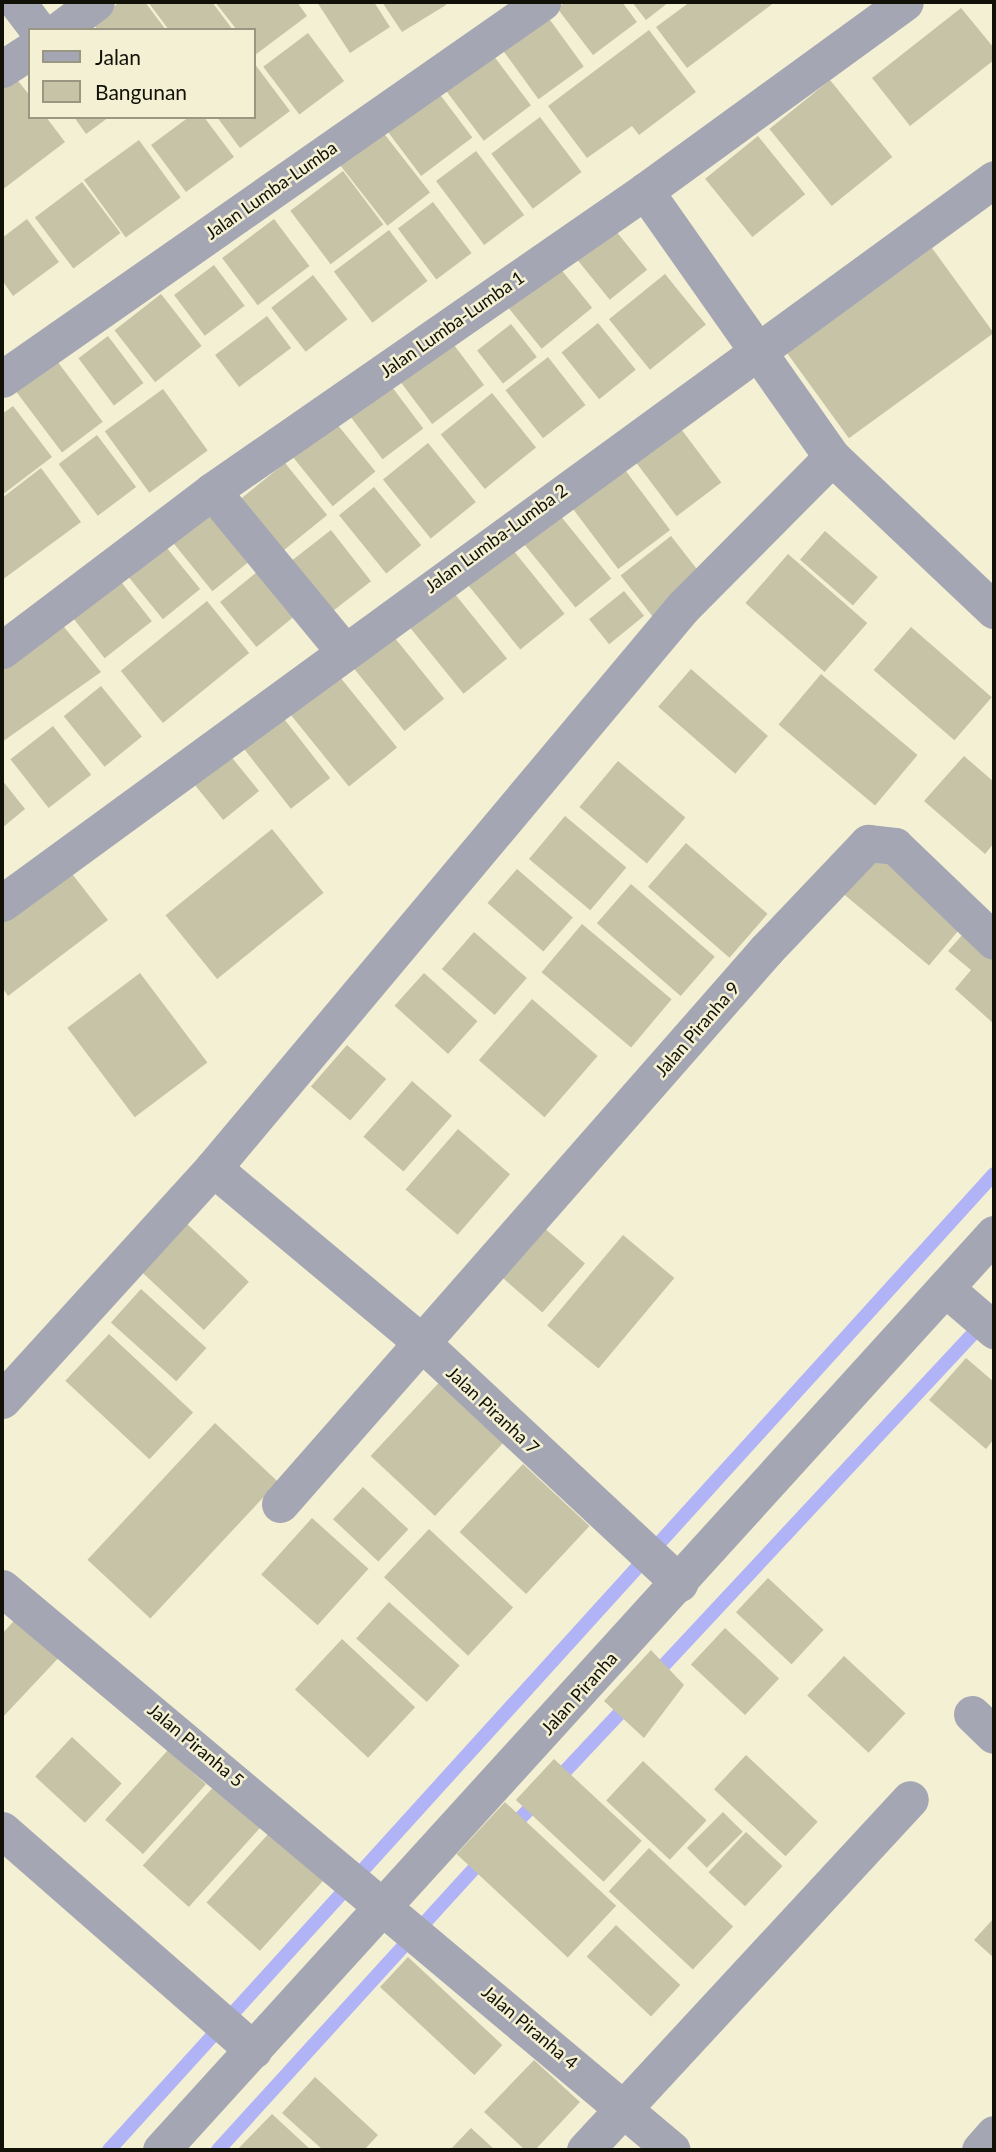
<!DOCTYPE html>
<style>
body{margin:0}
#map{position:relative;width:996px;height:2152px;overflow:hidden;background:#f3f0d3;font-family:Lato,sans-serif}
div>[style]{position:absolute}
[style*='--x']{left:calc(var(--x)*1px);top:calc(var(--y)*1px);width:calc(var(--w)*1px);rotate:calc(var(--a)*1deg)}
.stream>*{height:14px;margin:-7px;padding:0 7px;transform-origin:7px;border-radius:7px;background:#b1b3f7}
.building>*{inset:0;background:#c6c3a7;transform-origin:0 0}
.street>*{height:37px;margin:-18.5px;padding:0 18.5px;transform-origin:18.5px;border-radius:18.5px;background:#a5a6b3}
span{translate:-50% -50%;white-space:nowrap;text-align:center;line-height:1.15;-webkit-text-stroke:5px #f3f0d3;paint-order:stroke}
.street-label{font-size:18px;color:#121107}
.frame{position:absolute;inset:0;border:4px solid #121107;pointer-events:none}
.legend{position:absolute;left:28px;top:28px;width:228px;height:91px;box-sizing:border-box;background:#f3f0d3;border:2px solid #999781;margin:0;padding:9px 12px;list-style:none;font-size:21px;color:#121107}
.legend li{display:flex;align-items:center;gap:14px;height:35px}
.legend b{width:35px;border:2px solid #999781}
</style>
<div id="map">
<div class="stream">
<div style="--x:652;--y:1678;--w:487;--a:-47"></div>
<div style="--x:554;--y:1783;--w:112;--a:-46.8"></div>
<div style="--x:508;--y:1831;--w:46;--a:-45.9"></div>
<div style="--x:109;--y:2150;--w:1317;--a:-47.8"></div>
<div style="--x:218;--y:2150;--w:396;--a:-47.7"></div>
</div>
<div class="building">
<div style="clip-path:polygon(120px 2px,145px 2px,166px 30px,98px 30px,92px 22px)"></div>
<div style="clip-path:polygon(148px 2px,212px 2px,233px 30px,169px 30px)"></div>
<div style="clip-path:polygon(215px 2px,297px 2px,307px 16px,255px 55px,254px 30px,237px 30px)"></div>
<div style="clip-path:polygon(317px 2px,374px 2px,390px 27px,350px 53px)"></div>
<div style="clip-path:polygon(382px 2px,445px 2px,446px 5px,402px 32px)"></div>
<div style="clip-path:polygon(566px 2px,622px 2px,637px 22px,593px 55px,557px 8px)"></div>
<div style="clip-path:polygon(632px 2px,669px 2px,646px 20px)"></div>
<div style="clip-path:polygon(690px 2px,775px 2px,687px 68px,656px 27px)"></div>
<div style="clip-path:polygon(961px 8px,994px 48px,994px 60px,910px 126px,872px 78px)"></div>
<div style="left:545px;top:13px;width:66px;height:56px;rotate:54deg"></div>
<div style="clip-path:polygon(649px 30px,696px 92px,639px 135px,632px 126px,587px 158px,548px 106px)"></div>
<div style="left:308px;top:33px;width:60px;height:56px;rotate:53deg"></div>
<div style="left:490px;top:51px;width:68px;height:59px;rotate:53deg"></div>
<div style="clip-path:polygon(254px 63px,290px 111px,240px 148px,217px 117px,254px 117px)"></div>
<div style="clip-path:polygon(15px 77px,30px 96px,30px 117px,46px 117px,65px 142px,2px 190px,2px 87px)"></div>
<div style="left:830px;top:80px;width:99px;height:78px;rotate:51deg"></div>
<div style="left:435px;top:88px;width:62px;height:64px;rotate:53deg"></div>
<div style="clip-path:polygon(74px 117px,109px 117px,86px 134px)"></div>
<div style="clip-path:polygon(189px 117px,204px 117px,234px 157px,186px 192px,151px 145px)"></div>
<div style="left:540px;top:117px;width:69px;height:61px;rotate:53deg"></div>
<div style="left:382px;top:131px;width:78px;height:54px;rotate:52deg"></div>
<div style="left:758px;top:136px;width:75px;height:68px;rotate:51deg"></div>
<div style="left:139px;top:140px;width:71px;height:68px;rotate:54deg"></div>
<div style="left:476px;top:151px;width:80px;height:50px;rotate:53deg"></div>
<div style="left:343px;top:171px;width:67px;height:66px;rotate:53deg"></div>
<div style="left:82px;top:182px;width:64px;height:59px;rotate:53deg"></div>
<div style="left:433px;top:202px;width:64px;height:44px;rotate:53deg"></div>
<div style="clip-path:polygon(27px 219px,59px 262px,13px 296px,2px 280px,2px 238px)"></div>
<div style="left:274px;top:219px;width:59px;height:65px;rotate:53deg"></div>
<div style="left:389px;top:230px;width:64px;height:69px;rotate:53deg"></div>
<div style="left:615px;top:230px;width:51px;height:48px;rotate:51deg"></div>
<div style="left:932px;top:248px;width:105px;height:179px;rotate:54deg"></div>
<div style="left:555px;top:262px;width:59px;height:65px;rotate:51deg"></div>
<div style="left:214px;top:265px;width:51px;height:50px;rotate:53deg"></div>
<div style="left:665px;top:274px;width:65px;height:72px;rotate:51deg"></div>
<div style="left:313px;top:275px;width:56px;height:53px;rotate:52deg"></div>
<div style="left:161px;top:294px;width:66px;height:59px;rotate:52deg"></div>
<div style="left:267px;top:316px;width:40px;height:65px;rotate:53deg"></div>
<div style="left:598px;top:323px;width:60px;height:47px;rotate:51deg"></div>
<div style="left:511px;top:324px;width:42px;height:43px;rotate:52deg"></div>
<div style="left:108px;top:336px;width:59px;height:37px;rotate:53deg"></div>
<div style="left:448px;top:337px;width:60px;height:65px;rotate:53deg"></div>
<div style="left:54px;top:357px;width:81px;height:51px;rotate:53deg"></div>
<div style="left:548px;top:357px;width:61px;height:54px;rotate:52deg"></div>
<div style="left:386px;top:379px;width:62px;height:51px;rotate:53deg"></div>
<div style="left:163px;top:389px;width:76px;height:72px;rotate:54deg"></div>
<div style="left:492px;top:393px;width:70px;height:66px;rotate:51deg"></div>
<div style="clip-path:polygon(13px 406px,52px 457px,2px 495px,2px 414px)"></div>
<div style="left:332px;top:418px;width:69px;height:55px;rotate:51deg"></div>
<div style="left:678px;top:425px;width:72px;height:56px;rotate:53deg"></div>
<div style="left:97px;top:435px;width:65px;height:48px;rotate:53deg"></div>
<div style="left:428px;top:443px;width:76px;height:58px;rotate:51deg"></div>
<div style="left:619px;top:462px;width:85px;height:65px;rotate:53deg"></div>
<div style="left:285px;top:463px;width:67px;height:61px;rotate:51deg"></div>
<div style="clip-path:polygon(41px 468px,81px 522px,2px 580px,2px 498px)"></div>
<div style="left:374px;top:487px;width:75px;height:45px;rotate:51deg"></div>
<div style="left:211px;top:510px;width:64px;height:50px;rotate:51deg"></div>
<div style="left:559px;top:514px;width:83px;height:46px;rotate:51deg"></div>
<div style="left:331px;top:530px;width:65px;height:61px;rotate:52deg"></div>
<div style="left:825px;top:531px;width:70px;height:38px;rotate:41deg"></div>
<div style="left:671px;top:536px;width:54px;height:64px;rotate:52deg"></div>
<div style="left:158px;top:537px;width:67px;height:48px;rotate:51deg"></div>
<div style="left:513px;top:550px;width:82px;height:57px;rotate:51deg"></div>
<div style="left:788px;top:554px;width:105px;height:65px;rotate:41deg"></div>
<div style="left:262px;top:568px;width:58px;height:54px;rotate:51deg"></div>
<div style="left:118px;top:578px;width:55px;height:60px;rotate:52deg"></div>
<div style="left:446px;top:583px;width:97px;height:56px;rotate:51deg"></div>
<div style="left:624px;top:591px;width:32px;height:45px;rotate:51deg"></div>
<div style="left:207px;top:601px;width:67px;height:111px;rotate:51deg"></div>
<div style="clip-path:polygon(55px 616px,101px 672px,2px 742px,2px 659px)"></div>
<div style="left:911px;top:627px;width:107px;height:57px;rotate:41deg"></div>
<div style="left:390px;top:632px;width:86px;height:51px;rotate:51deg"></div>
<div style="left:331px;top:666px;width:105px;height:62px;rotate:51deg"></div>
<div style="left:691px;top:669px;width:102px;height:50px;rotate:41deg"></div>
<div style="left:821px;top:674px;width:126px;height:66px;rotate:40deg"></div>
<div style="left:101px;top:686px;width:65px;height:48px;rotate:51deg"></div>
<div style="left:281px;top:715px;width:80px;height:50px;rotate:52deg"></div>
<div style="left:53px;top:726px;width:62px;height:54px;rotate:52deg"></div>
<div style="left:225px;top:749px;width:54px;height:46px;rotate:51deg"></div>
<div style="clip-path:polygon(964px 756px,994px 782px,994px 843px,985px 854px,924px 801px)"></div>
<div style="left:618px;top:761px;width:88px;height:60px;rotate:40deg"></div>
<div style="clip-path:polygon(2px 780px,25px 809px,2px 828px)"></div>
<div style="left:565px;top:816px;width:80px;height:56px;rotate:40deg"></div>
<div style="left:272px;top:829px;width:82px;height:137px;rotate:51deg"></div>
<div style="left:686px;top:843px;width:108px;height:58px;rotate:41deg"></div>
<div style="left:881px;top:847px;width:113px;height:60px;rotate:40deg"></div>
<div style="clip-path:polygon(66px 866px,108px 920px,8px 996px,2px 987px,2px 916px)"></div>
<div style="left:517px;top:869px;width:74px;height:45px;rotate:41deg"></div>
<div style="left:631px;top:884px;width:111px;height:52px;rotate:41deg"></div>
<div style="left:582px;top:924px;width:117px;height:63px;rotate:40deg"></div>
<div style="left:474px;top:932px;width:70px;height:49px;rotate:41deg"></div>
<div style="clip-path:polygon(963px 934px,994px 961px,994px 1024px,955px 989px,971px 970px,948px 951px)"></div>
<div style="left:140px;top:973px;width:112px;height:91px;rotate:53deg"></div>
<div style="left:424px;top:973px;width:72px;height:44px;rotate:42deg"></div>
<div style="left:532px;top:999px;width:87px;height:81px;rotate:41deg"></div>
<div style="left:347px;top:1045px;width:52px;height:55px;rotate:41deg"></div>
<div style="left:412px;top:1081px;width:53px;height:74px;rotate:41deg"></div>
<div style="left:458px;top:1129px;width:69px;height:80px;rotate:41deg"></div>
<div style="left:186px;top:1223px;width:86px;height:66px;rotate:43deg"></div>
<div style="left:542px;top:1226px;width:57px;height:65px;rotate:41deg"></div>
<div style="left:623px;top:1235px;width:67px;height:118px;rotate:40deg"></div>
<div style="left:141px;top:1289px;width:88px;height:45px;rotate:42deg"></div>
<div style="left:109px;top:1334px;width:115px;height:64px;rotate:43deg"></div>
<div style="clip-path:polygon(966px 1358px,994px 1382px,994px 1439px,986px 1449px,929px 1400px)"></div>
<div style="left:447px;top:1374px;width:88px;height:112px;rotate:43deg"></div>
<div style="left:215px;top:1423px;width:86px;height:187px;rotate:43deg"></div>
<div style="left:523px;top:1464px;width:91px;height:93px;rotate:43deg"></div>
<div style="left:363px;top:1487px;width:62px;height:44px;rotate:43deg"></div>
<div style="left:312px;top:1518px;width:76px;height:76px;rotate:42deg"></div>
<div style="left:429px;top:1529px;width:115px;height:66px;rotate:43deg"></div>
<div style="left:768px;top:1578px;width:76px;height:47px;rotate:43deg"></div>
<div style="left:389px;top:1602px;width:95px;height:49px;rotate:42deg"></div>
<div style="clip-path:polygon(21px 1613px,64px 1652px,2px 1718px,2px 1634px)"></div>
<div style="left:725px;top:1628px;width:74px;height:50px;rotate:43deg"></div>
<div style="left:342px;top:1639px;width:100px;height:69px;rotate:43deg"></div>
<div style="clip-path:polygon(651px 1650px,684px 1685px,644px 1738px,604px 1701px)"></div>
<div style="left:844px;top:1656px;width:84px;height:54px;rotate:43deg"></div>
<div style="left:72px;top:1737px;width:68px;height:54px;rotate:43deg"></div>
<div style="left:168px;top:1750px;width:51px;height:94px;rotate:42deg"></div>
<div style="left:746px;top:1755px;width:98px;height:47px;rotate:43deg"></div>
<div style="left:554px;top:1759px;width:120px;height:56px;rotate:43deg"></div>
<div style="left:643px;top:1761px;width:87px;height:54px;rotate:43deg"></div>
<div style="left:217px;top:1783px;width:62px;height:111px;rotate:42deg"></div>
<div style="left:505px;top:1802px;width:152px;height:71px;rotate:43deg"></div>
<div style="left:723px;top:1812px;width:28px;height:51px;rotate:45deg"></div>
<div style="left:270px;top:1832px;width:72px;height:95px;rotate:42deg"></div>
<div style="left:746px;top:1832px;width:50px;height:55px;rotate:43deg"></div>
<div style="left:649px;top:1848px;width:115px;height:59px;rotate:43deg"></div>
<div style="clip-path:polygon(994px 1918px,994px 1958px,974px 1940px)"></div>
<div style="left:616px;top:1925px;width:88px;height:43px;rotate:43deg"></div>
<div style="left:408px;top:1957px;width:129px;height:41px;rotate:43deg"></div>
<div style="clip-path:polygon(534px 2060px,580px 2102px,535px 2150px,525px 2150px,484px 2112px)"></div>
<div style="clip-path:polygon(315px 2077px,378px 2135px,364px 2150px,323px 2150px,282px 2113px)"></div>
<div style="clip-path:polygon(272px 2114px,311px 2150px,237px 2150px)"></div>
<div style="clip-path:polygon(471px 2128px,495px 2150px,450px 2150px)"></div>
</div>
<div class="street">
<div style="--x:17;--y:2;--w:35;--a:53"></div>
<div style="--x:59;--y:30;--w:46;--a:-37.1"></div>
<div style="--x:2;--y:69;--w:33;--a:-33"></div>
<div style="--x:645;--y:191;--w:325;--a:54.9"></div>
<div style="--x:2;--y:379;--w:659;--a:-34.92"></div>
<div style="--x:212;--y:491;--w:206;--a:50.5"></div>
<div style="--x:2;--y:650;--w:263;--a:-37.1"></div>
<div style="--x:212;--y:491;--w:527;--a:-34.72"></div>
<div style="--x:645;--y:191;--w:321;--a:-36"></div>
<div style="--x:2;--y:903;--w:1228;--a:-36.12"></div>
<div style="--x:213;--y:1168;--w:730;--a:-50.05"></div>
<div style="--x:682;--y:608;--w:213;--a:-45.2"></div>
<div style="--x:832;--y:457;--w:223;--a:43.4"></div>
<div style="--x:945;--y:1288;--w:65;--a:40.6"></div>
<div style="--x:2;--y:1400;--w:314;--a:-47.7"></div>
<div style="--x:213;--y:1168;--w:273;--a:39.9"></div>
<div style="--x:422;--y:1343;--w:352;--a:43"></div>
<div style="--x:280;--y:1504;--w:737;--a:-48.74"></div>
<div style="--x:766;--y:950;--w:148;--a:-46.4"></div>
<div style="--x:868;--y:843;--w:27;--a:6"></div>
<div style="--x:895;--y:846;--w:137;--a:43.8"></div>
<div style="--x:2;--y:1588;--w:874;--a:39.99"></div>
<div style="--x:972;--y:1714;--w:30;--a:44"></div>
<div style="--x:2;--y:1830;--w:334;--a:41.2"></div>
<div style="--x:161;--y:2150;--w:1238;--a:-47.72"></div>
<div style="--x:585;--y:2150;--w:478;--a:-47.2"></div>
<div style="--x:980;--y:2150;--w:21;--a:-49"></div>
</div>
<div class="street-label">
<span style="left:271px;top:190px;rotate:-35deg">Jalan Lumba-Lumba</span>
<span style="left:452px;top:324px;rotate:-35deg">Jalan Lumba-Lumba 1</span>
<span style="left:496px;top:538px;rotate:-36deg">Jalan Lumba-Lumba 2</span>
<span style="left:697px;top:1029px;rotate:-49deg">Jalan Piranha 9</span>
<span style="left:493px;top:1410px;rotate:43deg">Jalan Piranha 7</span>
<span style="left:579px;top:1693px;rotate:-48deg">Jalan Piranha</span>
<span style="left:196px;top:1745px;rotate:40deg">Jalan Piranha 5</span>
<span style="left:530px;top:2027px;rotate:40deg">Jalan Piranha 4</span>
</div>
<div class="frame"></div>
<ul class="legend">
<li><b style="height:9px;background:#a5a6b3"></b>Jalan</li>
<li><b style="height:19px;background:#c6c3a7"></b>Bangunan</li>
</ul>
</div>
